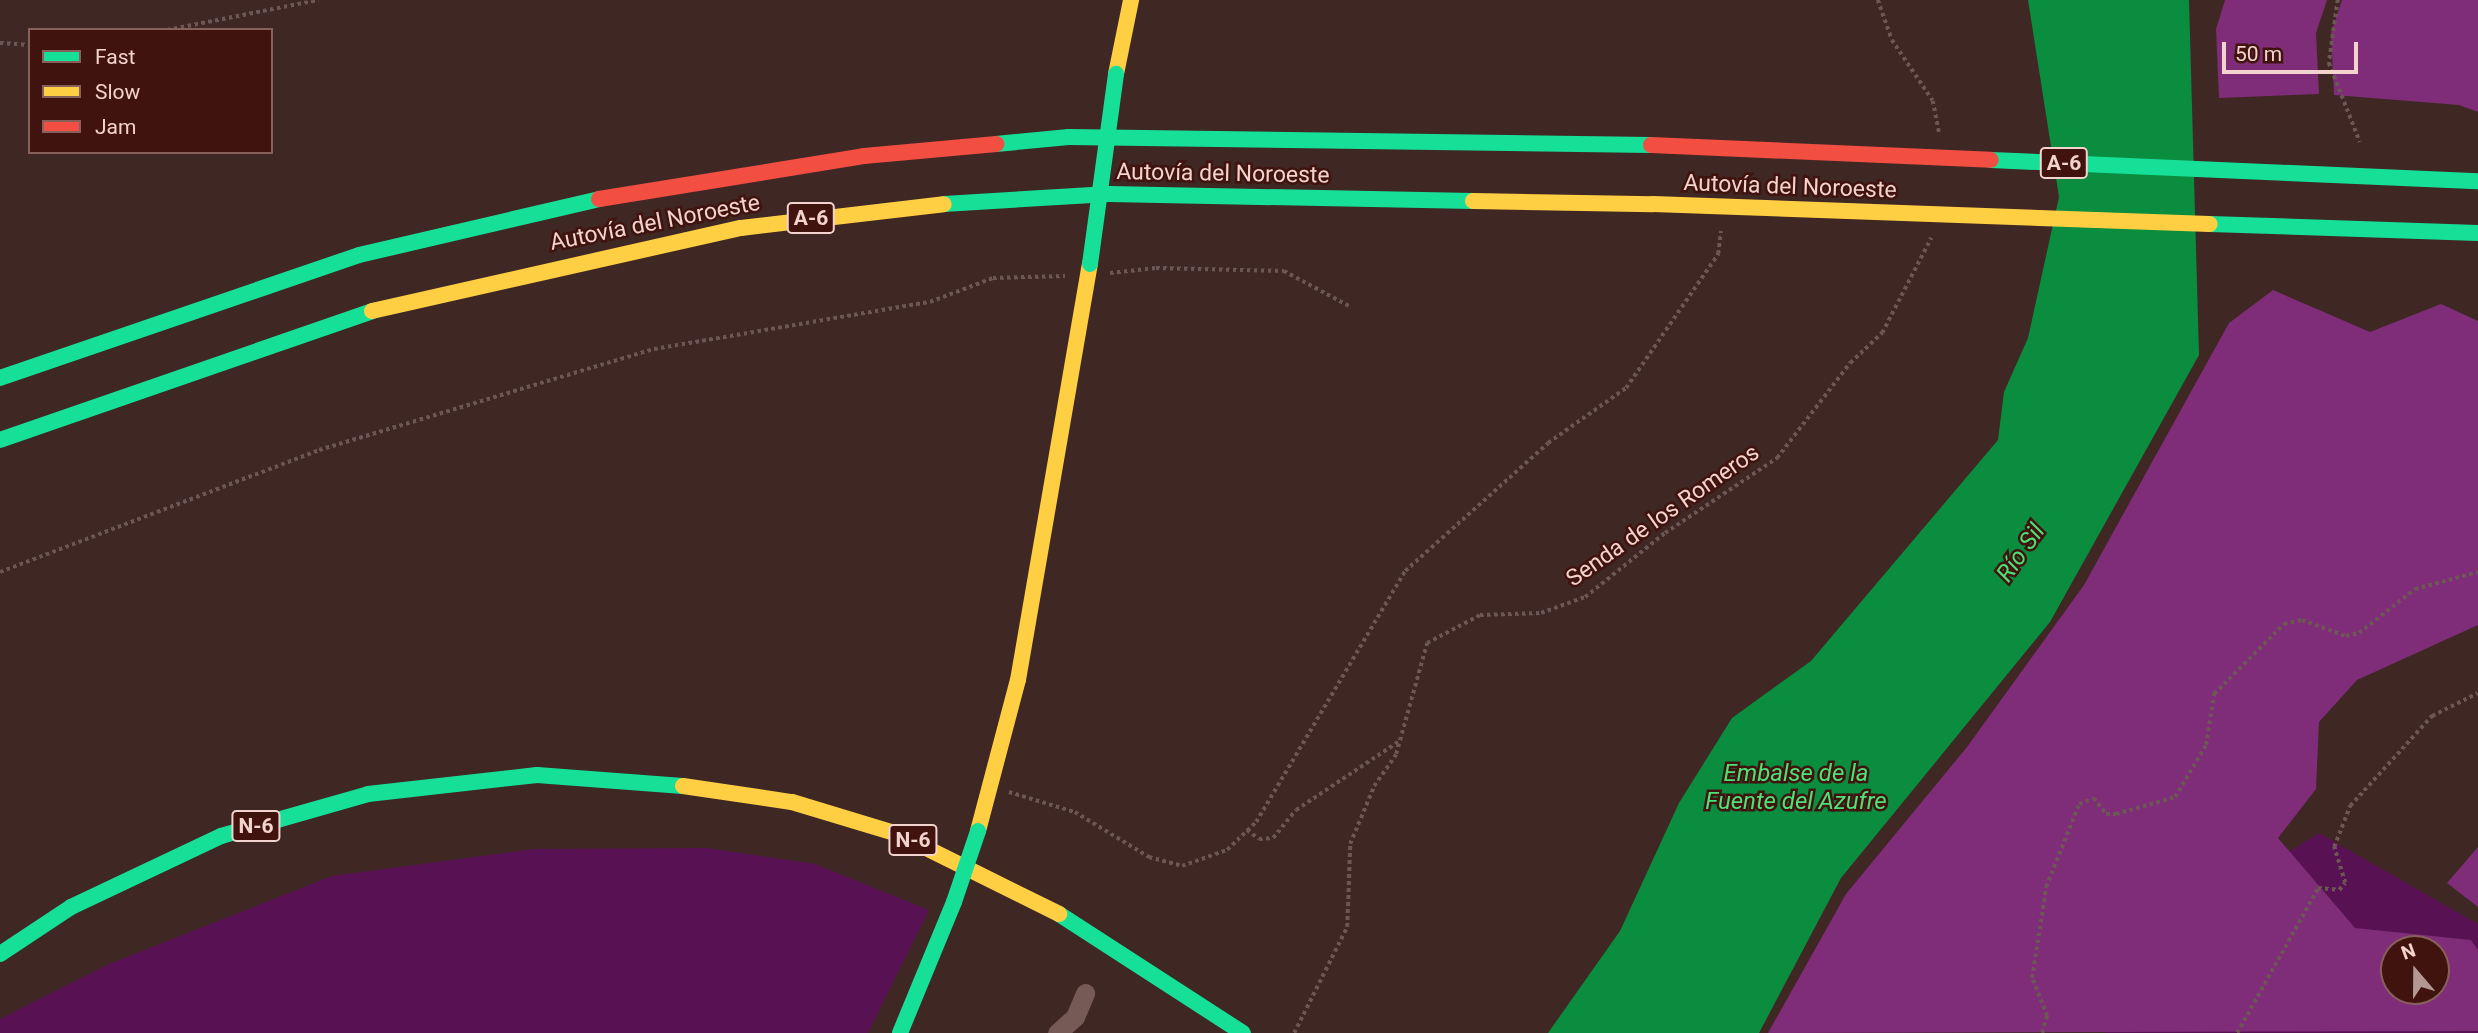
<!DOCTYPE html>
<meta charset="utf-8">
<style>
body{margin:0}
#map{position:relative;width:2478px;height:1033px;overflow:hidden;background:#3f2724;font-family:Roboto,sans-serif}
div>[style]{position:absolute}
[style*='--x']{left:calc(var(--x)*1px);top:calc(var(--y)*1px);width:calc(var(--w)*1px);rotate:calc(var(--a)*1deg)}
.green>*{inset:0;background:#581253}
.forest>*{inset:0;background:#7f2c79}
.water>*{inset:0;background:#0a8d3f}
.path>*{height:3.5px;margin-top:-1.75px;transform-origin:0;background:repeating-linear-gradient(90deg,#6d5754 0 3.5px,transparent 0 7px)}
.street>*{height:19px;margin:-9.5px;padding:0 9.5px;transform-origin:9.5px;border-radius:9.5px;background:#755a56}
.fast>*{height:16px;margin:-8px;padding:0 8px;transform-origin:8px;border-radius:8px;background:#16e098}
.slow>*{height:16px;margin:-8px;padding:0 8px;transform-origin:8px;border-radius:8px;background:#ffcf43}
.jam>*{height:16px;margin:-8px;padding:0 8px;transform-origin:8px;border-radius:8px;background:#f24e42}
.fast-bridge>*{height:16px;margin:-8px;padding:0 8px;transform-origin:8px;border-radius:8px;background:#16e098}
.slow-bridge>*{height:16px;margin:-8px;padding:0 8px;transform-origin:8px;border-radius:8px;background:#ffcf43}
.jam-bridge>*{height:16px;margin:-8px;padding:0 8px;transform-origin:8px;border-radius:8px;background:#f24e42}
span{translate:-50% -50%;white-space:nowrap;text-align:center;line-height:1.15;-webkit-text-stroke:5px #40130e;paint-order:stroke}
.shield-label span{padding:2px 5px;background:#40130e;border:2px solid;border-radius:5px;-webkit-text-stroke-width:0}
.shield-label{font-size:21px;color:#f2d3ce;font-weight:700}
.street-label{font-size:23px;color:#f2d3ce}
.water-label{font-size:24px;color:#4ce278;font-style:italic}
.legend{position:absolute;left:28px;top:28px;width:245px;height:126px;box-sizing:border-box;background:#40130e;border:2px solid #87605b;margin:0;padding:9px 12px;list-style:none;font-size:21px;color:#f2d3ce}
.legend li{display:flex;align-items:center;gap:14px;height:35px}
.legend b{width:35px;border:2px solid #87605b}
.north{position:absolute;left:2380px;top:935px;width:70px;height:70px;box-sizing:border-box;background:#40130e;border:2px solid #87605b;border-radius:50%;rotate:340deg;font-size:19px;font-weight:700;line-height:28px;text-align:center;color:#f2d3ce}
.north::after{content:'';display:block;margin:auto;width:24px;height:32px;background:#b39792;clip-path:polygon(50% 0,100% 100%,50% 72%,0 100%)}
.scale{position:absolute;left:2222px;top:42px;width:136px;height:32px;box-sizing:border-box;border:4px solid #f2d3ce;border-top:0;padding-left:9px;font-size:21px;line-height:24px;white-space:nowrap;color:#f2d3ce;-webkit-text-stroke:5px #40130e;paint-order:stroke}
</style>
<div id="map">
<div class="green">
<div style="clip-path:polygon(evenodd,2319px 833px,2478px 924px,2478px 1033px,2105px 1033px,2266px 866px,2319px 833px,2394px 949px,2436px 949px,2436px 991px,2394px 991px,2394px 949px)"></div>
<div style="clip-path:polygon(706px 848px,815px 864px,929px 910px,868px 1033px,0 1033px,0 1019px,109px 964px,332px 876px,534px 849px)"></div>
</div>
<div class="forest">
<div style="clip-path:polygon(2225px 0,2327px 0,2316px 33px,2319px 94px,2219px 98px,2216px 29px)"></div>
<div style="clip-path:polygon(2342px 0,2478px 0,2478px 112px,2459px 105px,2334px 95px,2331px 33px)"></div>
<div style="clip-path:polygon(evenodd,2273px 290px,2370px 332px,2441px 304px,2478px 321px,2478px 625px,2357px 680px,2319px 722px,2316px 789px,2278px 838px,2355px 928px,2471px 940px,2478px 950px,2478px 1031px,1768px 1033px,1846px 894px,1967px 747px,2084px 585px,2229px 323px,2273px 290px,2436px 949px,2436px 991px,2394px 991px,2394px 949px,2436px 949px)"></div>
<div style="clip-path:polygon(2478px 847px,2478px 907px,2447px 883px)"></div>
</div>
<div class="water">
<div style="clip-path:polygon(2028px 0,2189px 0,2199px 355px,2050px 622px,1841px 878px,1759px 1033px,1548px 1033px,1620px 931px,1679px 803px,1732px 718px,1811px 661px,1998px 440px,2004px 392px,2028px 338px,2059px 197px)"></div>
</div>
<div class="path">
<div style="--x:1878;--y:0;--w:42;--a:70.7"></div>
<div style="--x:1892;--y:40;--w:73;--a:56.1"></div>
<div style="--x:1933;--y:101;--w:33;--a:79"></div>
<div style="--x:2338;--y:0;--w:64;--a:98.1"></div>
<div style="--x:2329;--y:63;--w:85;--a:68.6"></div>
<div style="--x:167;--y:30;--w:154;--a:-11.2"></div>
<div style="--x:0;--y:43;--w:30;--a:4"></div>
<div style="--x:1110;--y:273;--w:46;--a:-6.2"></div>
<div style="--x:1156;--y:268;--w:128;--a:1.3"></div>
<div style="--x:1284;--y:271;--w:74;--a:28.3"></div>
<div style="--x:0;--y:572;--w:342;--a:-20.9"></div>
<div style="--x:319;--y:450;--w:350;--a:-16.8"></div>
<div style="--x:654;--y:349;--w:280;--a:-9.7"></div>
<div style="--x:930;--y:302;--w:67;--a:-20.9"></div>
<div style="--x:993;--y:278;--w:72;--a:-1.6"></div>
<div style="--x:1009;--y:792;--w:69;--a:16.9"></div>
<div style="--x:1075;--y:812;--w:87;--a:31.3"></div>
<div style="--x:1149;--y:857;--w:34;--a:15"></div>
<div style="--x:1182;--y:866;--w:48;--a:-19.6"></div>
<div style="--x:1227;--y:850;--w:40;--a:-44"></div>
<div style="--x:1256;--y:822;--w:292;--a:-59.3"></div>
<div style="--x:1405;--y:571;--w:192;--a:-41.8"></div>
<div style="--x:1548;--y:443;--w:95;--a:-35.2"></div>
<div style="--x:1626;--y:388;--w:163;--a:-55.5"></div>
<div style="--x:1718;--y:254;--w:23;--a:-83"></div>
<div style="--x:1247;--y:830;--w:15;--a:37"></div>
<div style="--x:1259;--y:839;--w:14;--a:-4"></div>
<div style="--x:1273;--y:838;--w:36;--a:-51"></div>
<div style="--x:1296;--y:810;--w:123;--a:-33.7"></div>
<div style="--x:1294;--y:1033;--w:119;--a:-63.4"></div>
<div style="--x:1347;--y:927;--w:83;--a:-87.9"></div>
<div style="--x:1350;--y:844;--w:63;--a:-67.5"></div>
<div style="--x:1374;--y:786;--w:39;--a:-55"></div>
<div style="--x:1396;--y:754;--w:115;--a:-74.4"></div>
<div style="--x:1427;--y:643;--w:60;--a:-27.8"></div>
<div style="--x:1480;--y:615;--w:61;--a:-1.9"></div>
<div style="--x:1541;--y:613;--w:47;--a:-20"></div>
<div style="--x:1585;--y:597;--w:102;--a:-38.7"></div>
<div style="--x:1665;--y:533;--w:135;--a:-33.8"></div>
<div style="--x:1777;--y:458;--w:120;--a:-52.5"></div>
<div style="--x:1850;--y:363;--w:44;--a:-43.2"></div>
<div style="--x:1882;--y:333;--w:107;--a:-62.7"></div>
<div style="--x:2042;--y:1033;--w:18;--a:-74"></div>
<div style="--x:2047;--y:1016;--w:41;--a:-111.5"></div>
<div style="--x:2032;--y:978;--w:92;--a:-81.3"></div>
<div style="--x:2046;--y:887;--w:89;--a:-68.3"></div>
<div style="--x:2079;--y:804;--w:16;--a:-22"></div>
<div style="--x:2094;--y:798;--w:20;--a:53"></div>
<div style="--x:2106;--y:814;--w:10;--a:0"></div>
<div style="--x:2116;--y:814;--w:61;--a:-16.1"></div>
<div style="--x:2175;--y:797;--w:61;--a:-59.2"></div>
<div style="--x:2206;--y:745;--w:52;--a:-81.1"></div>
<div style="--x:2214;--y:694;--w:99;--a:-45"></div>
<div style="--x:2284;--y:624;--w:18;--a:-13"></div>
<div style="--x:2302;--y:620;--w:47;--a:20"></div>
<div style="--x:2346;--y:636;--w:13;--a:-13"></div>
<div style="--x:2359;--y:633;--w:71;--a:-38.2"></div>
<div style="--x:2415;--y:589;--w:65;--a:-15.1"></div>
<div style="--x:2237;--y:1033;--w:166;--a:-60.8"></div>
<div style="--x:2318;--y:888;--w:21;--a:5"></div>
<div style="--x:2339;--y:890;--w:9;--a:-49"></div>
<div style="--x:2345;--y:883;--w:38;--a:-107"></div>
<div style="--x:2334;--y:847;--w:44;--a:-68.7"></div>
<div style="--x:2350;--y:806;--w:122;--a:-47.7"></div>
<div style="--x:2432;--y:716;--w:51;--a:-26.6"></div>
</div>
<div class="street">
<div style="--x:1057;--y:1033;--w:24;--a:-42"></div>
<div style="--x:1075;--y:1017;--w:26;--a:-67"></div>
</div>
<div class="fast">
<div style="--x:996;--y:144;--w:73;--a:-5.5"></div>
<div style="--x:1069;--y:137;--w:582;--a:0.79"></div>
<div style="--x:944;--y:204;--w:165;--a:-3.5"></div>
<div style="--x:1109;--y:194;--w:364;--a:1.1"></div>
<div style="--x:0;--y:378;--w:379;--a:-18.9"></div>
<div style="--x:359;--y:255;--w:246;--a:-13.1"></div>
<div style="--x:0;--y:440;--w:394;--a:-19.1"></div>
<div style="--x:1059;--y:914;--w:219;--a:32.9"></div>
<div style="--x:0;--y:954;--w:85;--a:-33.5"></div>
<div style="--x:71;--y:907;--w:166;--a:-25.3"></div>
<div style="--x:221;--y:836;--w:153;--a:-15.9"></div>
<div style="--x:368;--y:794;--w:170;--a:-6.4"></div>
<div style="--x:537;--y:775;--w:146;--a:4.3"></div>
<div style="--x:900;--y:1033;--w:142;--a:-67.6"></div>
</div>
<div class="slow">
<div style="--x:1116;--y:74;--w:76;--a:-78.5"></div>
<div style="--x:1473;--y:201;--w:180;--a:1"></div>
<div style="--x:372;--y:311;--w:378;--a:-12.7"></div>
<div style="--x:741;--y:228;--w:204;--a:-6.7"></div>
<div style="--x:683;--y:786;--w:110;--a:8.4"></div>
<div style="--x:792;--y:802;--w:111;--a:16.8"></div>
<div style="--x:898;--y:834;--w:180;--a:26.4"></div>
<div style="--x:978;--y:831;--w:156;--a:-75.2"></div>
<div style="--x:1018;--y:680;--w:422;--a:-80.2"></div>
</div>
<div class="jam">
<div style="--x:599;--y:199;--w:268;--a:-9.2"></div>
<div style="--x:864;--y:156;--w:133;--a:-5.2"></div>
</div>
<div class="fast-bridge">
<div style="--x:1991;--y:160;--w:487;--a:2.5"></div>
<div style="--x:2210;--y:224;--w:268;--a:1.9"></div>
<div style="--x:1090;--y:264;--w:192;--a:-82.2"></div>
<div style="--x:954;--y:902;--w:75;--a:-71.3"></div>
</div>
<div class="slow-bridge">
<div style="--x:1653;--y:204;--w:557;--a:2.06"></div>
</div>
<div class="jam-bridge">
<div style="--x:1651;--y:145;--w:340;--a:2.5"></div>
</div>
<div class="shield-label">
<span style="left:2064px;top:163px">A-6</span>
<span style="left:811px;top:218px">A-6</span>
<span style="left:256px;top:826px">N-6</span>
<span style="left:913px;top:840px">N-6</span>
</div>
<div class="street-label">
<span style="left:1223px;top:174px;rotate:1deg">Autovía del Noroeste</span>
<span style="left:1790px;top:187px;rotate:2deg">Autovía del Noroeste</span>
<span style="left:655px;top:223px;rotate:-11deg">Autovía del Noroeste</span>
<span style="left:1663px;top:516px;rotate:-35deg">Senda de los Romeros</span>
</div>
<div class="water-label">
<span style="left:2021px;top:553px;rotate:-55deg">Río Sil</span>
<span style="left:1796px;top:788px">Embalse de la<br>Fuente del Azufre</span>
</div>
<ul class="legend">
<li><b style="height:9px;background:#16e098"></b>Fast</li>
<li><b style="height:9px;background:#ffcf43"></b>Slow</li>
<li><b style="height:9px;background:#f24e42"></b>Jam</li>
</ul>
<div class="north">N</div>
<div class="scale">50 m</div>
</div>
